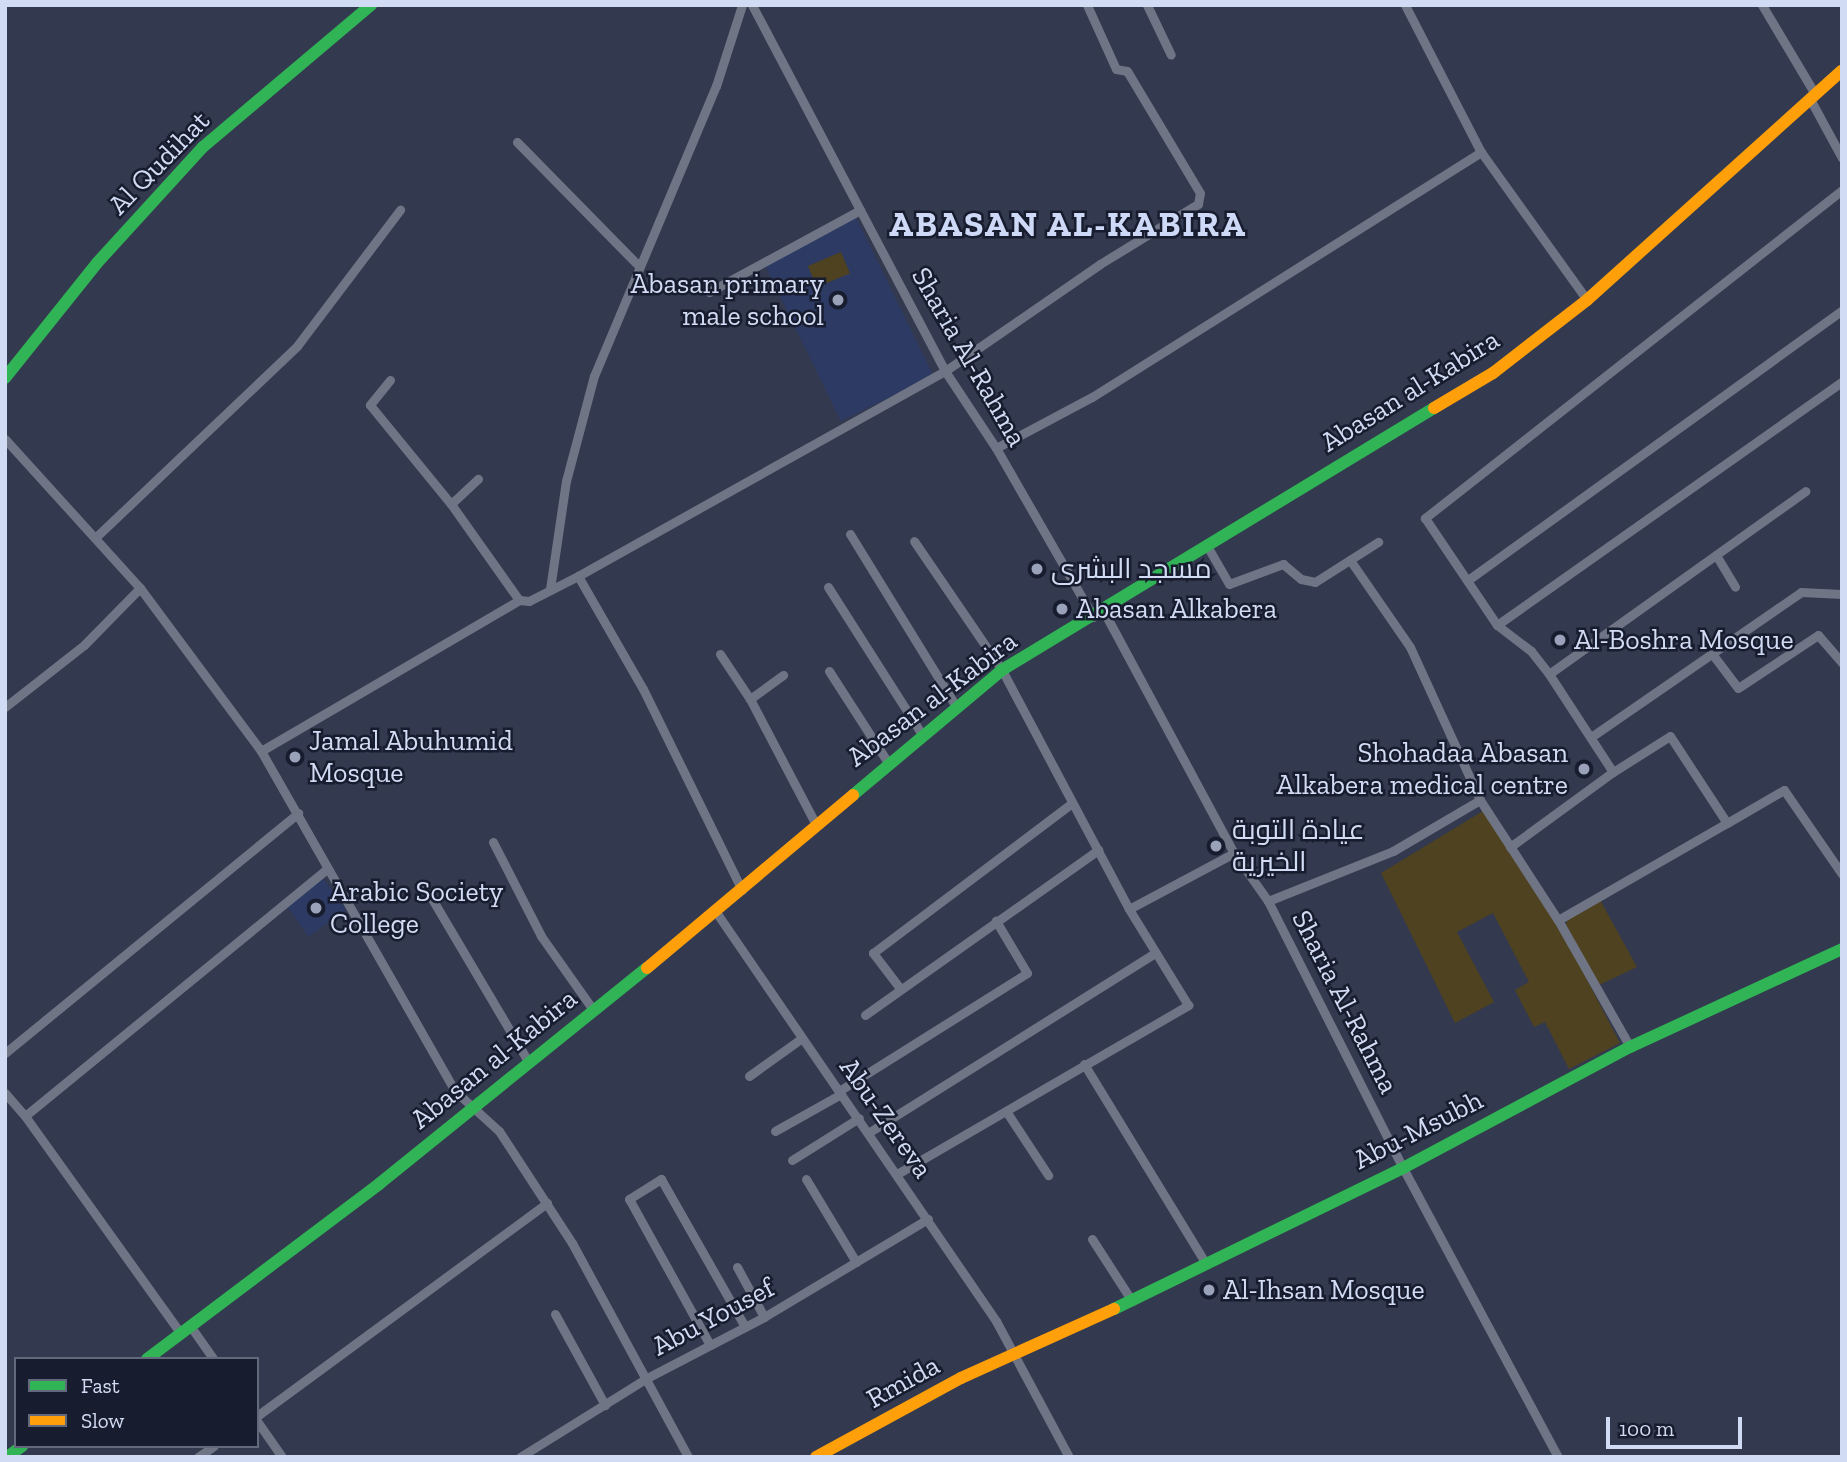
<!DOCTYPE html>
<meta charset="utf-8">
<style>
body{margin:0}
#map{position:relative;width:1847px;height:1462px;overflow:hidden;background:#33394e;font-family:"Zilla Slab",Cairo,serif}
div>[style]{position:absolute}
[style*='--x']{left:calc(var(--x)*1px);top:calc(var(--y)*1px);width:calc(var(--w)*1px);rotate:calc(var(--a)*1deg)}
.built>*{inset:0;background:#2d3a64;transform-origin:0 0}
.green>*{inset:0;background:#4e4220;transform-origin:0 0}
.street>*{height:9px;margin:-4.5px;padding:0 4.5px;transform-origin:4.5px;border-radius:4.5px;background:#6f7585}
.fast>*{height:12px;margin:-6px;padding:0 6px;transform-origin:6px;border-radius:6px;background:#30b455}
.slow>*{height:12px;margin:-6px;padding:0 6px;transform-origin:6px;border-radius:6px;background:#ff9f0a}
.dots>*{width:19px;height:19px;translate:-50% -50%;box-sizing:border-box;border:4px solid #171d2e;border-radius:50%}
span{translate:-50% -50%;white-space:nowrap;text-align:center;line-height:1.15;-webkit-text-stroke:5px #171d2e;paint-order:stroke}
.street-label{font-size:28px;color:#d2dbf4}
.poi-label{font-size:28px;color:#d2dbf4}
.right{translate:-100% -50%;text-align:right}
.left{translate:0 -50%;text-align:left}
.district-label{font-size:35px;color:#ced9f7;font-weight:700;letter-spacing:2px}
.frame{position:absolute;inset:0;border:7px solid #d2dbf4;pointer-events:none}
.legend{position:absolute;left:14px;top:1357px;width:245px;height:91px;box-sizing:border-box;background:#171d2e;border:2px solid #62697d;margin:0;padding:9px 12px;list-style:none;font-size:21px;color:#d2dbf4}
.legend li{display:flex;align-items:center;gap:14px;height:35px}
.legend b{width:35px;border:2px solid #62697d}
.scale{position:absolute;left:1606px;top:1417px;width:136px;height:32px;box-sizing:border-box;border:4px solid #d2dbf4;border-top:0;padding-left:9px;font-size:21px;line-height:24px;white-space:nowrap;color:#d2dbf4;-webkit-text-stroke:5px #171d2e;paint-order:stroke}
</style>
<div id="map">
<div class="built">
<div style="left:855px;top:215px;width:179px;height:103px;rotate:64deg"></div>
<div style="left:323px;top:878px;width:39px;height:46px;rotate:54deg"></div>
</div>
<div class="green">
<div style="left:841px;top:252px;width:23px;height:36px;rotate:67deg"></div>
<div style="clip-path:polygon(1483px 811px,1560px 928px,1620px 1043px,1569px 1069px,1545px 1022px,1534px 1027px,1515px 990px,1529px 982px,1493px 913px,1457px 932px,1494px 1002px,1455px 1023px,1381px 873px)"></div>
<div style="clip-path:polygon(1599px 898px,1637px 967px,1599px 985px,1566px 925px,1568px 915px)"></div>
</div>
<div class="street">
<div style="--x:752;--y:5;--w:414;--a:62.2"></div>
<div style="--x:945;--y:371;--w:92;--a:56.5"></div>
<div style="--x:996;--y:448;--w:195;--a:60.1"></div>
<div style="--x:1147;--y:5;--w:55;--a:64.4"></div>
<div style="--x:1405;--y:5;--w:165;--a:62.7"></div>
<div style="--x:1481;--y:152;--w:182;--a:54.4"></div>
<div style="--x:1762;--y:5;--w:104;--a:59.2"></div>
<div style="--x:1810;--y:99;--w:67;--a:61.5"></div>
<div style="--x:517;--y:142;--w:171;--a:45.5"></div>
<div style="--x:1842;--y:190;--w:531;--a:141.81"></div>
<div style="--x:1425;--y:518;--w:129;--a:56.1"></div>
<div style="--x:1497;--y:625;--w:43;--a:37.4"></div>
<div style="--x:1531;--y:651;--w:29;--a:52"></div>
<div style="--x:1549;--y:674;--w:117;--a:56.9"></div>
<div style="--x:1613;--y:772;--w:67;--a:-32.3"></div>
<div style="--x:1670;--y:736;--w:104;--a:56.8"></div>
<div style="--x:1727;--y:823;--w:66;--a:-30.1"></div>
<div style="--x:1784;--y:790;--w:102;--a:55.4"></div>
<div style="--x:709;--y:292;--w:172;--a:-28.5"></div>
<div style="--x:390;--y:380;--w:32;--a:129"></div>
<div style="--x:370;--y:405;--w:128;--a:50.7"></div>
<div style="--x:451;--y:504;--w:118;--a:54.7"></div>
<div style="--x:5;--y:439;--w:201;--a:47.8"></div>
<div style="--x:140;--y:588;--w:203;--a:53.4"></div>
<div style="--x:261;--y:751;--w:391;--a:60.3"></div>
<div style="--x:455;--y:1091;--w:59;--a:42.3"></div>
<div style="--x:499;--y:1131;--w:134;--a:56.9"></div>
<div style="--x:572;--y:1243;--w:243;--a:61.5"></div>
<div style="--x:996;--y:448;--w:109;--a:-28"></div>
<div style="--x:1092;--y:397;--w:460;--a:-32.2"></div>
<div style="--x:451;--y:504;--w:37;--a:-43"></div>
<div style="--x:850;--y:534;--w:202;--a:58.4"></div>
<div style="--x:96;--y:537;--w:277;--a:-43.5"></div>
<div style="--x:297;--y:346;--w:171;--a:-52.9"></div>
<div style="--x:1206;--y:544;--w:46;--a:60.1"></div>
<div style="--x:1229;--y:584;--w:58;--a:-20.3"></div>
<div style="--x:1283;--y:564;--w:23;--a:40"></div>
<div style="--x:1301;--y:579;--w:14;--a:12"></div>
<div style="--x:1315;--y:582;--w:75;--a:-32.4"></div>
<div style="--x:1716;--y:555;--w:37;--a:59"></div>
<div style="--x:1350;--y:560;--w:106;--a:55.4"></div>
<div style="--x:1410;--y:647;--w:168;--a:65.4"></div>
<div style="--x:1480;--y:800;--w:143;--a:57"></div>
<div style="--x:1558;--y:920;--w:146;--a:60.4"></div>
<div style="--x:578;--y:576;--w:130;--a:60.1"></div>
<div style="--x:643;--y:689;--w:224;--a:63.8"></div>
<div style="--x:1468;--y:580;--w:461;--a:-35.8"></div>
<div style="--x:828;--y:587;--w:173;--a:57.5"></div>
<div style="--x:550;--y:589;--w:109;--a:-81.6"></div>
<div style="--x:566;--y:481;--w:109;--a:-75.1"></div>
<div style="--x:594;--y:376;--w:315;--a:-67.2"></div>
<div style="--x:716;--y:86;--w:85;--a:-72.2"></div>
<div style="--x:1103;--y:610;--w:276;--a:61.7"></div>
<div style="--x:1234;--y:853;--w:59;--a:54.7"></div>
<div style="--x:1268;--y:901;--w:299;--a:63.2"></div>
<div style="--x:1403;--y:1168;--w:328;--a:61.8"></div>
<div style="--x:1497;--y:625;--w:422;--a:-35.2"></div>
<div style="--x:720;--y:654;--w:54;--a:56.3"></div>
<div style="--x:750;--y:699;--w:140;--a:62.3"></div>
<div style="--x:1713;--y:655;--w:41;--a:52.9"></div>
<div style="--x:1738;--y:688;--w:96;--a:-33.5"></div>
<div style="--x:1818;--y:635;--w:37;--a:49"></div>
<div style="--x:829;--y:671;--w:107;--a:57.2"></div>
<div style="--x:1549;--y:674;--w:315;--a:-35.5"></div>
<div style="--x:750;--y:699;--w:41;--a:-36"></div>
<div style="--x:5;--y:707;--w:100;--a:-38.1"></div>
<div style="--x:84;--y:645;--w:80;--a:-45.5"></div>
<div style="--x:1591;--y:737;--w:255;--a:-34.6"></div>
<div style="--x:1801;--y:592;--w:41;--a:2.8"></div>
<div style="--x:261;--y:751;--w:299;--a:-30.3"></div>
<div style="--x:519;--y:600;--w:10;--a:6"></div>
<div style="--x:529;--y:601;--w:55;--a:-27"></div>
<div style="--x:578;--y:576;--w:420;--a:-29.2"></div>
<div style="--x:945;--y:371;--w:188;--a:-34.6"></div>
<div style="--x:1100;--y:264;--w:115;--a:-31.5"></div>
<div style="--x:1198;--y:204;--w:11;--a:-80"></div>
<div style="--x:1200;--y:193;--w:142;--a:-120.9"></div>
<div style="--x:1127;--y:71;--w:11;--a:-170"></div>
<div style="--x:1116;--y:69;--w:70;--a:-114.4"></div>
<div style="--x:493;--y:842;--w:106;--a:62.9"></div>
<div style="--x:541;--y:936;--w:92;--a:54.8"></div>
<div style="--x:1510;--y:847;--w:127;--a:-36.1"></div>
<div style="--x:425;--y:887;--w:204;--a:59.4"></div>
<div style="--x:1268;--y:901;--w:135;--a:-21.8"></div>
<div style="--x:1393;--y:851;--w:101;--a:-30.4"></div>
<div style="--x:1129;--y:909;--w:119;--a:-28.1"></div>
<div style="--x:716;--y:912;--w:496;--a:55.6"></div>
<div style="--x:996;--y:1321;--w:154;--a:61.8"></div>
<div style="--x:1558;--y:920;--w:195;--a:-29.9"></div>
<div style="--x:899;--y:987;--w:43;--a:-127.4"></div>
<div style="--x:873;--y:953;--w:249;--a:-37"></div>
<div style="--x:865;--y:1015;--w:286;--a:-35.3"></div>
<div style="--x:5;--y:1053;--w:379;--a:-39.3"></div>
<div style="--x:1084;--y:1064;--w:232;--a:58.6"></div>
<div style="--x:749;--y:1076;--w:65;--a:-35.6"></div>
<div style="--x:839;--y:1091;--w:222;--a:-32.1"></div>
<div style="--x:1027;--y:973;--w:61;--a:-120.8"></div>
<div style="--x:5;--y:1093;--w:30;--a:49"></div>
<div style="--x:25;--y:1116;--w:390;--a:-39.3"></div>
<div style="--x:1006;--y:1111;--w:77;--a:56.7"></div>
<div style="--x:25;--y:1116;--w:268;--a:54.4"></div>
<div style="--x:775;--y:1131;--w:76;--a:-29.3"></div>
<div style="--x:868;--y:1133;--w:339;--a:-32.1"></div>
<div style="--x:792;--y:1160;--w:79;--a:-32.1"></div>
<div style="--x:897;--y:1174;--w:337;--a:-30.1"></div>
<div style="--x:1188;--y:1005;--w:113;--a:-121.6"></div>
<div style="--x:1129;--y:909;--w:271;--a:-118"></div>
<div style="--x:1002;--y:670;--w:156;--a:-124.3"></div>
<div style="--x:806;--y:1179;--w:97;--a:58.9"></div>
<div style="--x:1092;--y:1239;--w:74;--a:57.2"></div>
<div style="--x:737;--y:1267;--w:57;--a:61.6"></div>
<div style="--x:555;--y:1314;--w:104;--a:61.2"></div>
<div style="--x:191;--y:1327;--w:39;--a:55"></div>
<div style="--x:710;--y:1345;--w:167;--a:-119"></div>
<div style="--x:629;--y:1199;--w:38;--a:-32"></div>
<div style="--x:661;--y:1179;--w:170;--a:60.4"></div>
<div style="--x:257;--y:1416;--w:360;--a:-36.3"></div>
<div style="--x:257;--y:1421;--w:44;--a:55.2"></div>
<div style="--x:198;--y:1457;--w:19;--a:-35"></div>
<div style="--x:520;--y:1457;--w:150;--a:-31.9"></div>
<div style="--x:647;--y:1378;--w:132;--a:-27.5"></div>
<div style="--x:764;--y:1317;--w:191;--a:-30.9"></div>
</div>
<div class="fast">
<div style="--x:5;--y:378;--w:147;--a:-51.3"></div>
<div style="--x:97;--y:263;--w:157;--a:-47.6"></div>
<div style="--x:203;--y:147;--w:220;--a:-40.2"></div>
<div style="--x:853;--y:795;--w:194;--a:-40"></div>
<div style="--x:1002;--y:670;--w:505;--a:-31.24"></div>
<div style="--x:1114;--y:1309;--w:322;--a:-26"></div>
<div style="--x:1403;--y:1168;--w:257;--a:-28.1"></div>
<div style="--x:1630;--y:1047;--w:234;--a:-24.8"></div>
<div style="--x:147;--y:1359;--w:291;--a:-37"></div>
<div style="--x:379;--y:1184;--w:344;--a:-38.9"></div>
<div style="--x:7;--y:1457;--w:19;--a:-36"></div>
</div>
<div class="slow">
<div style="--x:1434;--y:408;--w:69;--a:-30.7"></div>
<div style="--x:1493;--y:373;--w:119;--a:-37.8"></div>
<div style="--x:1587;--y:300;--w:343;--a:-42"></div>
<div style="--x:647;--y:968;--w:269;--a:-40"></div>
<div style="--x:816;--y:1457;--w:165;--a:-28.6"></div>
<div style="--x:961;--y:1378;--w:168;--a:-24.3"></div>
</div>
<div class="dots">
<div style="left:838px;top:300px;background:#9aa2ba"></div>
<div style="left:1037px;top:569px;background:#9aa2ba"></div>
<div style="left:1062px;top:609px;background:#9aa2ba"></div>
<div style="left:1560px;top:640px;background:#9aa2ba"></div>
<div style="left:295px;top:757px;background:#9aa2ba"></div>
<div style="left:1584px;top:769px;background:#9aa2ba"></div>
<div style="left:1216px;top:846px;background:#9aa2ba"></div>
<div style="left:316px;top:908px;background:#9aa2ba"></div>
<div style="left:1209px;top:1290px;background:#9aa2ba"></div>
</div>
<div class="street-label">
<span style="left:159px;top:163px;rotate:-46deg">Al Qudihat</span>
<span style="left:969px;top:357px;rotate:60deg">Sharia Al-Rahma</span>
<span style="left:1410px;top:391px;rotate:-32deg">Abasan al-Kabira</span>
<span style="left:932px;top:699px;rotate:-37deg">Abasan al-Kabira</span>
<span style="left:1345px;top:1002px;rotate:63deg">Sharia Al-Rahma</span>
<span style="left:494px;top:1059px;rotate:-39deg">Abasan al-Kabira</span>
<span style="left:886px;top:1118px;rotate:55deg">Abu-Zereva</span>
<span style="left:1418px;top:1130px;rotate:-27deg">Abu-Msubh</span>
<span style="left:713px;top:1317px;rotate:-28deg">Abu Yousef</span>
<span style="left:903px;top:1382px;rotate:-29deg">Rmida</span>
</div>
<div class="poi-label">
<span class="right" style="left:824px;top:300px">Abasan primary<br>male school</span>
<span class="left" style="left:1051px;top:569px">مسجد البشرى</span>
<span class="left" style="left:1076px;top:609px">Abasan Alkabera</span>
<span class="left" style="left:1574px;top:640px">Al-Boshra Mosque</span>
<span class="left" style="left:309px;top:757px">Jamal Abuhumid<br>Mosque</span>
<span class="right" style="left:1568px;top:769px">Shohadaa Abasan<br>Alkabera medical centre</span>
<span class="left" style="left:1232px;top:846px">عيادة التوبة<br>الخيرية</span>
<span class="left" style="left:330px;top:908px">Arabic Society<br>College</span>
<span class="left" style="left:1223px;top:1290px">Al-Ihsan Mosque</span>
</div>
<div class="district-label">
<span style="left:1068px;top:224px">ABASAN AL-KABIRA</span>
</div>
<div class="frame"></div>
<ul class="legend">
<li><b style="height:9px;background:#30b455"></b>Fast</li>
<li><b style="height:9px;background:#ff9f0a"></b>Slow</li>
</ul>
<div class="scale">100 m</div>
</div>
